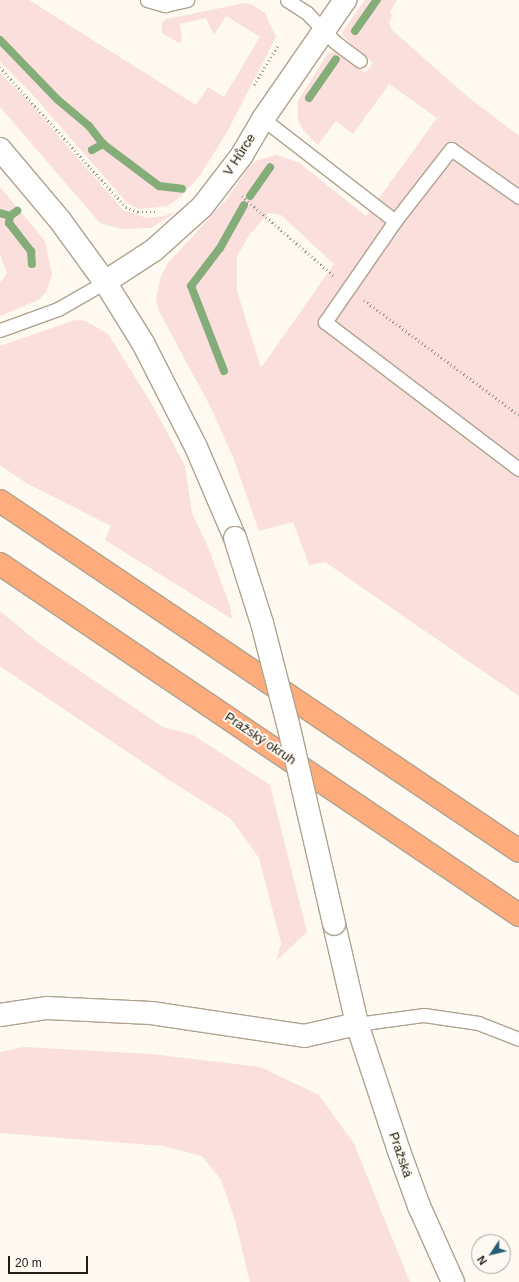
<!DOCTYPE html>
<meta charset="utf-8">
<style>
body{margin:0}
#map{position:relative;width:519px;height:1282px;overflow:hidden;background:#fef9f1;font-family:Helvetica,sans-serif}
div>[style]{position:absolute}
[style*='--x']{left:calc(var(--x)*1px);top:calc(var(--y)*1px);width:calc(var(--w)*1px);rotate:calc(var(--a)*1deg)}
.green>*{inset:0;background:#fadfdd}
.stream>*{height:8px;margin:-4px;padding:0 4px;transform-origin:4px;border-radius:4px;background:#84ad79}
.path>*{height:2.5px;margin-top:-1.25px;transform-origin:0;background:repeating-linear-gradient(90deg,#99948c 0 1px,transparent 0 4px)}
.roads{filter:drop-shadow(1px 0 #afa38f) drop-shadow(-1px 0 #afa38f) drop-shadow(0 1px #afa38f) drop-shadow(0 -1px #afa38f)}
.lane>*{height:13px;margin:-6.5px;padding:0 6.5px;transform-origin:6.5px;border-radius:6.5px;background:#fff}
.secondary>*{height:22px;margin:-11px;padding:0 11px;transform-origin:11px;border-radius:11px;background:#fff}
.highway>*{height:22px;margin:-11px;padding:0 11px;transform-origin:11px;border-radius:11px;background:#ffac7d}
.bridges{filter:drop-shadow(1px 0 #afa38f) drop-shadow(-1px 0 #afa38f) drop-shadow(0 1px #afa38f) drop-shadow(0 -1px #afa38f)}
.secondary-bridge>*{height:22px;margin:-11px;padding:0 11px;transform-origin:11px;border-radius:11px;background:#fff}
span{translate:-50% -50%;white-space:nowrap;text-align:center;line-height:1.15;-webkit-text-stroke:4px #fef9f1;paint-order:stroke}
.street-label{font-size:13px;color:#211c14}
.north{position:absolute;left:471px;top:1234px;width:40px;height:40px;box-sizing:border-box;background:#fef9f1;border:1px solid #a6a199;border-radius:50%;rotate:235deg;font-size:11px;font-weight:700;line-height:16px;text-align:center;color:#211c14}
.north::after{content:'';display:block;margin:auto;width:14px;height:18px;background:#235e76;clip-path:polygon(50% 0,100% 100%,50% 72%,0 100%)}
.scale{position:absolute;left:8px;top:1256px;width:80px;height:18px;box-sizing:border-box;border:2px solid #211c14;border-top:0;padding-left:5px;font-size:12px;line-height:14px;white-space:nowrap;color:#211c14;-webkit-text-stroke:3px #fef9f1;paint-order:stroke}
</style>
<div id="map">
<div class="green">
<div style="clip-path:polygon(0 0,29px 0,196px 105px,208px 87px,224px 97px,260px 37px,226px 16px,214px 35px,206px 18px,180px 24px,182px 40px,179px 43px,162px 33px,162px 23px,166px 19px,245px 3px,251px 4px,265px 13px,276px 37px,226px 134px,198px 178px,181px 196px,168px 206px,139px 209px,128px 204px,32px 94px,0 62px)"></div>
<div style="clip-path:polygon(evenodd,365px 0,397px 0,390px 11px,392px 16px,389px 23px,392px 30px,468px 97px,519px 136px,519px 696px,325px 562px,309px 565px,293px 522px,259px 531px,233px 457px,211px 408px,159px 311px,156px 300px,161px 276px,168px 263px,225px 201px,249px 167px,258px 160px,276px 155px,298px 162px,366px 216px,437px 118px,389px 84px,353px 134px,336px 121px,318px 145px,303px 130px,298px 120px,298px 101px,328px 53px,337px 51px,365px 73px,373px 63px,343px 36px,342px 32px,365px 0,269px 213px,281px 215px,334px 264px,261px 368px,237px 291px,237px 256px,250px 234px,269px 213px)"></div>
<div style="clip-path:polygon(0 73px,27px 100px,123px 210px,147px 218px,165px 216px,179px 210px,151px 228px,121px 229px,100px 223px,0 107px)"></div>
<div style="clip-path:polygon(0 187px,45px 241px,52px 274px,46px 292px,38px 300px,0 316px,0 283px,7px 273px,0 255px)"></div>
<div style="clip-path:polygon(75px 320px,86px 321px,108px 334px,153px 406px,185px 466px,192px 513px,208px 547px,230px 606px,232px 619px,105px 540px,111px 526px,26px 483px,0 465px,0 346px)"></div>
<div style="clip-path:polygon(0 611px,40px 644px,163px 727px,193px 735px,270px 785px,307px 932px,277px 960px,281px 943px,259px 858px,231px 819px,169px 780px,0 666px)"></div>
<div style="clip-path:polygon(24px 1047px,151px 1054px,260px 1067px,319px 1095px,354px 1144px,410px 1282px,250px 1282px,235px 1220px,221px 1180px,202px 1156px,163px 1146px,0 1133px,0 1052px)"></div>
</div>
<div class="stream">
<div style="--x:355;--y:31;--w:38;--a:-55"></div>
<div style="--x:0;--y:40;--w:83;--a:46"></div>
<div style="--x:58;--y:100;--w:40;--a:40"></div>
<div style="--x:89;--y:126;--w:23;--a:52"></div>
<div style="--x:309;--y:98;--w:47;--a:-55.3"></div>
<div style="--x:92;--y:150;--w:13;--a:-29"></div>
<div style="--x:103;--y:144;--w:70;--a:36.9"></div>
<div style="--x:159;--y:186;--w:23;--a:7"></div>
<div style="--x:250;--y:196;--w:35;--a:-55"></div>
<div style="--x:0;--y:213;--w:10;--a:17"></div>
<div style="--x:10;--y:216;--w:9;--a:-36"></div>
<div style="--x:10;--y:216;--w:7;--a:98"></div>
<div style="--x:9;--y:223;--w:36;--a:52"></div>
<div style="--x:31;--y:251;--w:13;--a:86"></div>
<div style="--x:224;--y:371;--w:91;--a:-111.2"></div>
<div style="--x:191;--y:286;--w:48;--a:-52.7"></div>
<div style="--x:220;--y:248;--w:49;--a:-60.8"></div>
</div>
<div class="path">
<div style="--x:0;--y:67;--w:188;--a:48"></div>
<div style="--x:126;--y:207;--w:13;--a:23"></div>
<div style="--x:138;--y:212;--w:20;--a:0"></div>
<div style="--x:254;--y:85;--w:47;--a:-59"></div>
<div style="--x:242;--y:196;--w:121;--a:41"></div>
<div style="--x:364;--y:300;--w:193;--a:36.6"></div>
</div>
<div class="roads">
<div class="lane">
<div style="--x:147;--y:0;--w:19;--a:16"></div>
<div style="--x:165;--y:5;--w:23;--a:-13"></div>
<div style="--x:287;--y:0;--w:24;--a:33"></div>
<div style="--x:307;--y:13;--w:40;--a:46"></div>
<div style="--x:335;--y:42;--w:31;--a:37"></div>
<div style="--x:263;--y:119;--w:167;--a:37.7"></div>
<div style="--x:519;--y:197;--w:83;--a:-144.8"></div>
<div style="--x:451;--y:149;--w:91;--a:127.9"></div>
<div style="--x:395;--y:221;--w:123;--a:124.7"></div>
<div style="--x:325;--y:322;--w:243;--a:37.2"></div>
<div style="--x:0;--y:330;--w:62;--a:-19.9"></div>
<div style="--x:58;--y:309;--w:54;--a:-29.9"></div>
<div style="--x:357;--y:1024;--w:68;--a:-7.7"></div>
<div style="--x:424;--y:1015;--w:55;--a:8.4"></div>
<div style="--x:478;--y:1023;--w:44;--a:21.3"></div>
</div>
<div class="secondary">
<div style="--x:0;--y:149;--w:92;--a:49.9"></div>
<div style="--x:59;--y:219;--w:78;--a:53.9"></div>
<div style="--x:105;--y:282;--w:72;--a:58.1"></div>
<div style="--x:143;--y:343;--w:117;--a:63"></div>
<div style="--x:196;--y:447;--w:99;--a:66.8"></div>
<div style="--x:105;--y:282;--w:59;--a:-33.1"></div>
<div style="--x:154;--y:250;--w:64;--a:-41.9"></div>
<div style="--x:202;--y:207;--w:66;--a:-52.4"></div>
<div style="--x:242;--y:155;--w:42;--a:-59.7"></div>
<div style="--x:263;--y:119;--w:145;--a:-55.4"></div>
<div style="--x:334;--y:924;--w:103;--a:77"></div>
<div style="--x:357;--y:1024;--w:134;--a:71.7"></div>
<div style="--x:399;--y:1151;--w:59;--a:70"></div>
<div style="--x:419;--y:1206;--w:83;--a:65.9"></div>
<div style="--x:0;--y:1015;--w:48;--a:-8.5"></div>
<div style="--x:47;--y:1008;--w:104;--a:2.8"></div>
<div style="--x:151;--y:1013;--w:155;--a:8.5"></div>
<div style="--x:304;--y:1036;--w:54;--a:-12.8"></div>
</div>
<div class="highway">
<div style="--x:0;--y:501;--w:626;--a:33.99"></div>
<div style="--x:0;--y:564;--w:627;--a:34.07"></div>
</div>
</div>
<div class="bridges">
<div class="secondary-bridge">
<div style="--x:235;--y:538;--w:89;--a:72.4"></div>
<div style="--x:262;--y:623;--w:104;--a:75.6"></div>
<div style="--x:288;--y:724;--w:205;--a:77"></div>
</div>
</div>
<div class="street-label">
<span style="left:240px;top:155px;rotate:-57deg">V Hůrce</span>
<span style="left:260px;top:739px;rotate:34deg">Pražský okruh</span>
<span style="left:400px;top:1155px;rotate:71deg">Pražská</span>
</div>
<div class="north">N</div>
<div class="scale">20 m</div>
</div>
